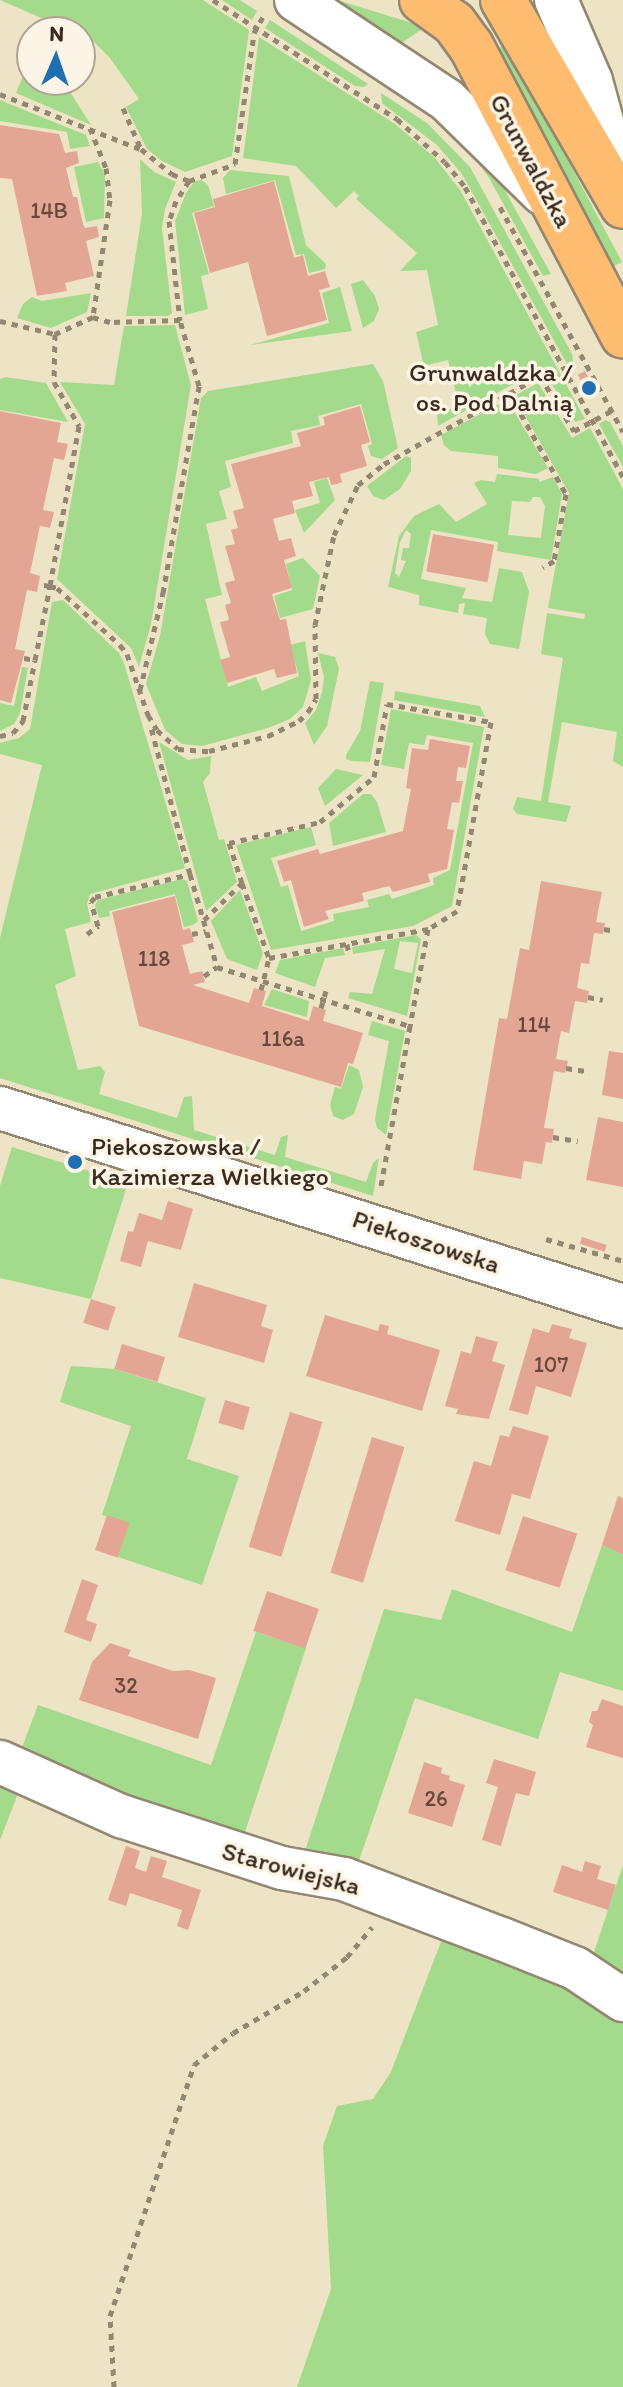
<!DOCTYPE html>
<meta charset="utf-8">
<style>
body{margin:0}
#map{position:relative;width:623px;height:2387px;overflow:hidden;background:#ede4c5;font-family:Itim,sans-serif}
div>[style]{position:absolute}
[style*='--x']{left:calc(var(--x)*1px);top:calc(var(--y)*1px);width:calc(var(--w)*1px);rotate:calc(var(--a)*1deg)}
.green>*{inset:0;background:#a4da8b;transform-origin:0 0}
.building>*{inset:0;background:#e4a694;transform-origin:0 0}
.path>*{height:5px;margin-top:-2.5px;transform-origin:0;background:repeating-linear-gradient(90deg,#948772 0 6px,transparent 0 12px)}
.roads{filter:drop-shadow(2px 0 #948772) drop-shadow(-2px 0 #948772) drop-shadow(0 2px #948772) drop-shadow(0 -2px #948772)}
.minor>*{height:42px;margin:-21px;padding:0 21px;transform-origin:21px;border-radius:21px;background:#fff}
.major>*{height:44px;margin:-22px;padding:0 22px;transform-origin:22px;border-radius:22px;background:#febc70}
.dots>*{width:22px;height:22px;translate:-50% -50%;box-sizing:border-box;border:4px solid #fcf5e5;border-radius:50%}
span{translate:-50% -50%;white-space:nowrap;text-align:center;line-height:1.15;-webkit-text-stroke:7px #fcf5e5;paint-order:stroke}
.number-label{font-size:22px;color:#65493c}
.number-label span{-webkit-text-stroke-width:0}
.street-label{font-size:26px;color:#3b2a1e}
.poi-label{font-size:26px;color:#3b2a1e}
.right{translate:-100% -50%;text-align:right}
.left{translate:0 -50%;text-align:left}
.north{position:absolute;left:16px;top:16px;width:80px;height:80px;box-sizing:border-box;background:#fcf5e5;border:2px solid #afa495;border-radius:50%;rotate:2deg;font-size:22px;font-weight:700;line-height:32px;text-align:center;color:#3b2a1e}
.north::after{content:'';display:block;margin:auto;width:28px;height:36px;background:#1f6fb2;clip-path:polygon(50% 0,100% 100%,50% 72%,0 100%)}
</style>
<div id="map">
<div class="green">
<div style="clip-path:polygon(0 0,203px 0,249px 30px,232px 156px,185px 172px,162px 161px,147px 149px,126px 107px,139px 99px,110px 58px,92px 40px)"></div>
<div style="clip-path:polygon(222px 0,240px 0,257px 11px,252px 20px)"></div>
<div style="clip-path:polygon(315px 0,337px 0,425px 27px,397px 46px)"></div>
<div style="clip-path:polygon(270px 20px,368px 84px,364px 87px,355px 86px,265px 28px)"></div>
<div style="clip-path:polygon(259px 37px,395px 124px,435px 158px,460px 190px,585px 419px,575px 422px,542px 368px,438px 426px,437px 413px,459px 406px,448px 360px,427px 365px,423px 362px,416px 332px,438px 325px,427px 270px,400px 271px,417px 253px,356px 199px,359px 196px,354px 191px,336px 208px,296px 166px,243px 158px)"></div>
<div style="left:506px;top:44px;width:247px;height:15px;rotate:62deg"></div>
<div style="clip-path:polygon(31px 72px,32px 80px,52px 80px,68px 89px,91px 125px,16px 93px,23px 76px)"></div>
<div style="clip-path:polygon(381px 93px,427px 123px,470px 167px,572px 354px,573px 361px,567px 364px,462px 174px,437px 145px,382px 103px)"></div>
<div style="clip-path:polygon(0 100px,86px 135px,90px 146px,70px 149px,67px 132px,0 121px)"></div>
<div style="clip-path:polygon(469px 150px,491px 165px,551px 274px,543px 276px,489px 178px)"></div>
<div style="clip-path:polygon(140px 159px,154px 172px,176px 182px,165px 209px,162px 228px,172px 313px,168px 316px,126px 316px,142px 214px)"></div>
<div style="clip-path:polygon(98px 162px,105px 175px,104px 218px,86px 222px,74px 167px)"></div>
<div style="clip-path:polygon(230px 170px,289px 176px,306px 245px,326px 264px,325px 269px,309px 273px,304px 254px,296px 255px,275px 180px,226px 194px,223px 178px)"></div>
<div style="clip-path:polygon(201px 180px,208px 185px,214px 206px,192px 213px,209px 274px,201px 276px,208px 309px,185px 315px,175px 221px,186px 193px,195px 181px)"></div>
<div style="clip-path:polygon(363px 280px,375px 296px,379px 309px,374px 321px,363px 328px,351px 284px)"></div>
<div style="clip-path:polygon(340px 287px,352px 331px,250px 345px,329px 323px,322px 293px)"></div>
<div style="clip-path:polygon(91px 293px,87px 312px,51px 328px,17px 318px,23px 304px,32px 297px,42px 301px)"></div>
<div style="clip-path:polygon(175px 325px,191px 385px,151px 624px,139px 667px,131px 648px,57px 579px,85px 424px,60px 382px,114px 385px,124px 326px)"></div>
<div style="clip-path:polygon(373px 364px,383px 381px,398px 448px,382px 459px,371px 456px,368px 446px,372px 444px,361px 404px,318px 416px,320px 425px,291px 431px,293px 443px,225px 461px,231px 487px,219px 491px,227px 519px,206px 524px,222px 595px,205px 599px,228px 687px,256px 677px,262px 691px,299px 676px,290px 645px,305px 641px,311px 680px,303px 707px,290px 719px,268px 728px,202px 746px,182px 744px,165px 730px,146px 684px,160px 636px,201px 398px,208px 391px)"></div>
<div style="clip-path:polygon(6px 377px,46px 383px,68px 422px,0 410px,0 379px)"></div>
<div style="clip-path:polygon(538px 383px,572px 438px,590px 428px,623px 489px,623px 767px,613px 761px,617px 732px,562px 722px,548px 802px,571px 806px,566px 822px,517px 814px,513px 809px,517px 797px,541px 801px,563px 658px,541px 654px,547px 613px,584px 619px,585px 614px,548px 608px,569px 493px,514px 396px)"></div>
<div style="clip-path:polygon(507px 400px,548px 468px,536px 474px,498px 468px,498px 456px,451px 451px,444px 445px,441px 435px)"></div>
<div style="clip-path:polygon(605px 420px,610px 422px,623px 446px,623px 467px,599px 424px)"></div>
<div style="clip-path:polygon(406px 456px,411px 458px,411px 471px,400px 489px,384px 500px,373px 496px,367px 486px)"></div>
<div style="clip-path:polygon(evenodd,497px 474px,539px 479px,539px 482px,553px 477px,562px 494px,551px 560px,497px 551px,498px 542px,431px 530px,421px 579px,466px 588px,462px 598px,492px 602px,499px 568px,522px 572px,529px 592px,519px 649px,490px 644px,485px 634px,487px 618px,463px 614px,465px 603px,459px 604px,458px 613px,419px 605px,419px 595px,388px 587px,399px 536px,414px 516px,439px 504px,456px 522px,487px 504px,474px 483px,481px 480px,495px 482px,497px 474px,533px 497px,540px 497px,545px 506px,541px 538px,508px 535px,512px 501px,530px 502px,533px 497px,497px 474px,406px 530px,411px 534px,409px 548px,403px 548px,401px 560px,406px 561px,399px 577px,395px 573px,400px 542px,406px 530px)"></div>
<div style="clip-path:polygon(327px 478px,335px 500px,304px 533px,295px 510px,320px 503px,314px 482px)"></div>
<div style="clip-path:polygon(303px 558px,320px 576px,313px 609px,280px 618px,274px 596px,292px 590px,286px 564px)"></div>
<div style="clip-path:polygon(63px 600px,119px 653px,124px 663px,185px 868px,90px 894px,87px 904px,91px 922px,65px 929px,76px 976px,55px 985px,78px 1070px,100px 1066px,105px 1072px,99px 1094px,177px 1118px,184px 1097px,192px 1096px,194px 1130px,275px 1155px,281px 1137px,288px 1135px,285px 1157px,366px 1182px,373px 1163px,379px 1158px,373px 1196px,0 1078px,0 938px,42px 765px,0 754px,0 743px,19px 738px,30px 729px,52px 602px)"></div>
<div style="clip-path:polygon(318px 653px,335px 657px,339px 669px,327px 726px,314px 745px,305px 723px,316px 710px,322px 692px,324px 677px)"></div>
<div style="clip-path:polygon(22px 667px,28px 668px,20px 713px,14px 724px,0 731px,0 703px,14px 706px)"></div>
<div style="clip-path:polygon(370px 681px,384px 683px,370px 762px,352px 761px,346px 759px,346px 755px,360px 731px)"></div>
<div style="clip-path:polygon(395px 691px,480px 706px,485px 717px,394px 700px)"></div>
<div style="clip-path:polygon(391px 709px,484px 727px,452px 906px,413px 926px,271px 950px,236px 845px,311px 827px,316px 845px,271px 858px,281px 887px,288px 885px,301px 931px,334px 921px,333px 914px,369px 907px,367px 900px,389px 894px,392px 899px,434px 885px,433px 878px,450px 870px,473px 743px,427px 735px,424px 745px,409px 743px,404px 769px,381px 765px)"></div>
<div style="clip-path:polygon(159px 742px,188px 760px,211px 756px,210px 773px,203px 782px,219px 840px,224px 839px,237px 882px,206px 911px)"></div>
<div style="clip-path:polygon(336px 769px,363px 775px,325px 806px,318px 788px)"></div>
<div style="clip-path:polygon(363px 794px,371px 794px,377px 802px,386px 832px,333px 846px,329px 823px)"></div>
<div style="clip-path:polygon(182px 879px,187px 881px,198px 921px,193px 925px,184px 927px,175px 894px,109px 911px,110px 916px,99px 918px,95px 905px,98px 900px)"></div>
<div style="clip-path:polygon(240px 890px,263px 953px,257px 970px,227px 959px,211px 921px)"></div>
<div style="clip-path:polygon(evenodd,416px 935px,421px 939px,407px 1016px,348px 998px,350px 992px,372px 994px,385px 949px,353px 954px,352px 947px,416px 935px,400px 941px,418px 943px,412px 973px,394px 969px,400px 941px)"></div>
<div style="clip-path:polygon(343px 948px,345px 955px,325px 958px,315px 987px,275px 973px,280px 960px)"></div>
<div style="clip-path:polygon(272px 989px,309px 1001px,307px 1017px,264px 1005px)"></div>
<div style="clip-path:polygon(372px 1021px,405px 1031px,386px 1135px,377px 1128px,375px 1119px,389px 1041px,368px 1035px)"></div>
<div style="clip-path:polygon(349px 1065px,359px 1070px,363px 1087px,354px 1114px,343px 1120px,333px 1116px,330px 1105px,335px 1087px,341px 1089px)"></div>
<div style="clip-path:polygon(12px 1147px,128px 1183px,91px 1299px,0 1278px,0 1186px)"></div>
<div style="clip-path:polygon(71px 1366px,115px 1369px,206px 1398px,187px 1459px,239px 1476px,202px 1585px,118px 1557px,129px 1523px,102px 1515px,131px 1426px,60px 1402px)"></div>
<div style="clip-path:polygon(602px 1545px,623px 1552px,623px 1691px,560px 1672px,538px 1739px,415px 1698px,355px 1872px,303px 1857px,384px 1609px,441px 1620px,452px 1589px,572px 1632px)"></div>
<div style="clip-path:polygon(256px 1632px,306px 1648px,241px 1844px,22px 1783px,0 1840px,0 1749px,18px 1758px,38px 1705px,211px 1765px)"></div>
<div style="clip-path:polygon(623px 1865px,623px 2387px,297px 2387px,331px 2289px,323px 2146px,337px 2106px,373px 2099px,391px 2072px,447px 1926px,590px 1964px)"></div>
</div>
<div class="building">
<div style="clip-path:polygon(0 125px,59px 134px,65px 153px,77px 151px,79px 163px,66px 168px,73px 197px,77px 197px,83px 224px,85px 228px,97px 226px,99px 237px,86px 241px,94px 276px,65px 283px,67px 291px,37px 296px,12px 179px,0 178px)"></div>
<div style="clip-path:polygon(274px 181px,294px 258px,303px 255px,308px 276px,325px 271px,330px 287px,319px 290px,327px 320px,267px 336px,248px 262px,210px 273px,194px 213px,215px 207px,213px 199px)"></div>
<div style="left:585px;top:371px;width:27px;height:8px;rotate:63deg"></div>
<div style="clip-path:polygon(360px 406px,370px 442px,361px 445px,367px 466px,340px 474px,342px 482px,337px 484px,331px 485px,329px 477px,309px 482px,313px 496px,292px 501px,295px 513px,273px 519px,279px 541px,291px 538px,296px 556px,284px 560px,292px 588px,272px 594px,280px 620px,286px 619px,297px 673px,277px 678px,274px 669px,227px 683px,220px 660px,230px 657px,220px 622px,229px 620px,225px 605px,231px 603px,225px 583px,235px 580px,225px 546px,235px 544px,231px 530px,238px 528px,233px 511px,244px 508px,231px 464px,301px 446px,297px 433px,325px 425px,323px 417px)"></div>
<div style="clip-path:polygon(0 411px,61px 423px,57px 442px,68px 444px,64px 460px,54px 458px,43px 510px,54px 512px,50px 528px,40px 526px,30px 573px,40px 576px,37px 592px,27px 590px,15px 649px,25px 651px,11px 703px,0 700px)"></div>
<div style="left:433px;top:534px;width:62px;height:38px;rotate:10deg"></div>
<div style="clip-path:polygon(430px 739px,470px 746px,466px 768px,458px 767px,456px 781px,463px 781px,459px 803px,452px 802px,447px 829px,454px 830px,447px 869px,428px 874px,430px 882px,393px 892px,389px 886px,362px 893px,364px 901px,325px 911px,329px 919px,304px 927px,291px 880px,284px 882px,277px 861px,318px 849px,320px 854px,403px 831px,411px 789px,406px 788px,412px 748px,428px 750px)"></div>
<div style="clip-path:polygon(541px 881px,602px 892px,596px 922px,605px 923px,603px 934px,594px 933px,589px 964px,581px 963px,577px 988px,589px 991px,587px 1003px,575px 1001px,569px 1033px,561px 1031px,556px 1059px,568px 1061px,565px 1073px,554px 1071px,544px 1128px,554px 1129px,552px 1143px,546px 1142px,542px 1164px,524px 1161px,521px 1179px,473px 1170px,499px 1018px,507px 1019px,520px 948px,529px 950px)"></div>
<div style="clip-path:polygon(175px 896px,183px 930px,190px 928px,194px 942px,182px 945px,190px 974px,202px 971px,205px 982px,193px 985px,249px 1003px,254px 988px,261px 990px,266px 991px,262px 1006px,309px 1021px,313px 1006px,326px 1010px,323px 1021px,363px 1033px,353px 1064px,348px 1063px,341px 1087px,139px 1026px,112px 912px)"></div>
<div style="clip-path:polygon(609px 1051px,623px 1053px,623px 1099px,602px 1095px)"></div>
<div style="clip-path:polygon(598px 1117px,623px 1122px,623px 1187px,586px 1180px)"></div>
<div style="clip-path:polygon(168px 1201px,193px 1209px,181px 1250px,148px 1241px,141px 1267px,120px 1261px,128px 1231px,133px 1232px,139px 1213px,162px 1220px)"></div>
<div style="left:582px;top:1237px;width:26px;height:7px;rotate:18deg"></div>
<div style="clip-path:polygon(194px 1283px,267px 1305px,261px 1326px,273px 1330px,264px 1363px,178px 1337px)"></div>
<div style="left:91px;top:1299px;width:26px;height:25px;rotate:18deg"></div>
<div style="clip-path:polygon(325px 1315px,378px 1331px,380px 1324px,389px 1326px,387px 1334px,440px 1350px,422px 1411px,306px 1376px)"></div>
<div style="clip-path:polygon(552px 1324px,572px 1329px,569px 1338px,587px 1343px,571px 1397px,536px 1386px,528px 1415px,509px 1410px,533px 1328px,549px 1333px)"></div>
<div style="clip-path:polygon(476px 1336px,498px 1342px,492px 1361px,505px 1365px,489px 1419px,456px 1414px,458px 1409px,445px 1406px,461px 1351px,471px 1354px)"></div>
<div style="left:122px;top:1344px;width:45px;height:26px;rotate:17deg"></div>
<div style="left:225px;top:1400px;width:26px;height:24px;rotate:16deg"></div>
<div style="left:290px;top:1412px;width:34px;height:141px;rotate:17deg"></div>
<div style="clip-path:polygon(513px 1426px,549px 1436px,530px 1499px,512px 1494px,500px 1535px,455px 1521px,474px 1461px,491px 1466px,500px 1435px,509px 1437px)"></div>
<div style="left:372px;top:1437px;width:34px;height:142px;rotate:17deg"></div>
<div style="clip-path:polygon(618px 1496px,623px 1498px,623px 1554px,602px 1545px)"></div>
<div style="left:107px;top:1515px;width:24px;height:37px;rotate:19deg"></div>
<div style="left:523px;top:1516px;width:57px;height:57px;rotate:18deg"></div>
<div style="clip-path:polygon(82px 1579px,98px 1585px,86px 1620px,97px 1624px,91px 1642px,64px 1632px)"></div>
<div style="left:267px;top:1591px;width:55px;height:42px;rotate:19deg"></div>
<div style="clip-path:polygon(110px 1643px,131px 1650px,128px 1656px,173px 1671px,189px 1670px,216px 1678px,198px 1739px,79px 1700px,92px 1662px)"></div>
<div style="clip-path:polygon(602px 1699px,623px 1706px,623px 1758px,586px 1747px,593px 1725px,589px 1722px,592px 1711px,597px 1711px)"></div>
<div style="clip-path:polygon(494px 1759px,536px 1772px,529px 1796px,516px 1793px,501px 1846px,482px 1840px,498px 1787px,486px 1783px)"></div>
<div style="clip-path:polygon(424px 1762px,442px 1768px,441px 1773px,450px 1776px,449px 1780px,465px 1785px,452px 1827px,408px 1813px)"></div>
<div style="clip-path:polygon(126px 1846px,140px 1851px,135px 1868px,146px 1872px,151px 1856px,167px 1861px,162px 1877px,201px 1890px,188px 1930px,177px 1926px,182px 1910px,130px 1893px,126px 1906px,108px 1900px)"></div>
<div style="clip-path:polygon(585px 1861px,601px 1866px,597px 1879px,616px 1885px,608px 1910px,553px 1892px,562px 1865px,582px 1872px)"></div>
</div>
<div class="path">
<div style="--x:213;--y:0;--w:219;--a:32.9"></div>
<div style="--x:397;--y:119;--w:64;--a:41.9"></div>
<div style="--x:445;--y:162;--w:32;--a:51"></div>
<div style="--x:465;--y:187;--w:330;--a:61.4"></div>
<div style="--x:0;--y:94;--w:150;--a:21.4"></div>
<div style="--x:123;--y:108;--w:45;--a:66.3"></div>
<div style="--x:141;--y:149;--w:40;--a:39"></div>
<div style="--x:172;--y:174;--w:18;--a:22"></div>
<div style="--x:189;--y:181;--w:49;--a:-20.3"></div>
<div style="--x:235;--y:164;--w:132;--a:-81.7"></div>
<div style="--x:254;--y:33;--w:21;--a:-61"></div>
<div style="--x:90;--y:128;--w:43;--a:68.2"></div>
<div style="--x:106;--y:168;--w:32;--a:83"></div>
<div style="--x:110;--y:200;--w:118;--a:98.3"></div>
<div style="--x:189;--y:181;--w:24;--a:123"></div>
<div style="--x:176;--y:201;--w:21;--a:109"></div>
<div style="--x:169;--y:221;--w:100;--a:83.7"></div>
<div style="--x:180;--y:320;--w:70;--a:178.4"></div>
<div style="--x:110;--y:322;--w:18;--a:-164"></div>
<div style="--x:93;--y:317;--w:42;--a:155.9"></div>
<div style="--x:55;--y:334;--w:48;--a:91.2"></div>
<div style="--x:54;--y:382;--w:51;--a:60.4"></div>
<div style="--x:79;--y:426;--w:163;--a:100.3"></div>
<div style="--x:50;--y:586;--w:7;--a:16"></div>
<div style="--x:57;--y:588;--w:85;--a:42.1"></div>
<div style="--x:120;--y:645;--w:11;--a:52"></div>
<div style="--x:127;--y:654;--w:65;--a:71"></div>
<div style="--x:148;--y:715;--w:17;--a:59"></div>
<div style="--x:157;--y:730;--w:28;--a:42"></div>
<div style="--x:178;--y:749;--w:31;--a:4"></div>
<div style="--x:209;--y:751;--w:61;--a:-14.3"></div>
<div style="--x:268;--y:736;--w:34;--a:-26"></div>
<div style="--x:299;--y:721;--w:13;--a:-45"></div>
<div style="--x:308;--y:712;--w:15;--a:-58"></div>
<div style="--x:316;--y:699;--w:74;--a:-90.8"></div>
<div style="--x:315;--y:625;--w:92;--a:-78.1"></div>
<div style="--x:334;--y:535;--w:55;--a:-64.4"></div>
<div style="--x:358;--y:485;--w:33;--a:-39"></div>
<div style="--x:384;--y:464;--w:179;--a:-29.4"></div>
<div style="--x:540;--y:376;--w:65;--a:58.3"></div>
<div style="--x:574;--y:431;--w:42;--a:-28.4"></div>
<div style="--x:500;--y:207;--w:256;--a:61.3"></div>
<div style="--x:0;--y:321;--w:57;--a:13.3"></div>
<div style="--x:509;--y:393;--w:116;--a:60.6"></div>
<div style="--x:566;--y:494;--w:68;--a:100.2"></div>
<div style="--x:554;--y:561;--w:13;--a:151"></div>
<div style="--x:24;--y:658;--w:11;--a:10"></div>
<div style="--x:35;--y:660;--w:76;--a:-78.5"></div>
<div style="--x:50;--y:586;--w:11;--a:-170"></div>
<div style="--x:140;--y:690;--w:100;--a:-76.7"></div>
<div style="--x:163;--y:593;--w:210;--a:-80.1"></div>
<div style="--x:199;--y:386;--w:69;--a:-106.1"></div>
<div style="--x:0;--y:736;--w:13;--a:-13"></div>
<div style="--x:13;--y:733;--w:16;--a:-50"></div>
<div style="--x:23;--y:721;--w:62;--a:-78.9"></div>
<div style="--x:190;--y:874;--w:97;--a:73.8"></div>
<div style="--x:217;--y:967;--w:202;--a:17"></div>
<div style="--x:410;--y:1026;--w:168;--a:100.3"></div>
<div style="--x:242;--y:883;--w:42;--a:-108"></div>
<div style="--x:229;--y:843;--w:93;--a:-13"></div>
<div style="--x:320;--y:822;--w:70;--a:-39.8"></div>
<div style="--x:374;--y:777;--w:74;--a:-79.9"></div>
<div style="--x:387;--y:704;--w:106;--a:9.8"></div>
<div style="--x:491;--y:722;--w:192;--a:100.2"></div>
<div style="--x:457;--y:911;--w:34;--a:148"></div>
<div style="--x:204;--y:920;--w:53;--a:-44.2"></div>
<div style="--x:242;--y:883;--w:80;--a:70.2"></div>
<div style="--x:269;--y:958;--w:162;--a:-10.3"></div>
<div style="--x:428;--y:929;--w:99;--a:100.5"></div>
<div style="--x:604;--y:929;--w:11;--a:10"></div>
<div style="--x:87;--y:934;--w:14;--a:-36"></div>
<div style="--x:98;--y:926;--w:25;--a:-106"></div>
<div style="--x:91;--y:902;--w:6;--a:-51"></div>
<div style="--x:95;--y:897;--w:98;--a:-13.6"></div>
<div style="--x:190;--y:874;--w:155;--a:-104.9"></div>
<div style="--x:192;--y:934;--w:14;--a:-12"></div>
<div style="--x:347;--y:944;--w:10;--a:79"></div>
<div style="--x:204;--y:976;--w:16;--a:-35"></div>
<div style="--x:261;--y:990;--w:33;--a:-76"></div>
<div style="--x:588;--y:997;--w:15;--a:11"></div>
<div style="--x:321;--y:1008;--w:18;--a:-74"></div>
<div style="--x:566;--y:1068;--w:24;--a:9"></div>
<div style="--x:553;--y:1137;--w:25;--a:9"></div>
<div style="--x:546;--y:1239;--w:80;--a:15.9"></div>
<div style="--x:114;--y:2387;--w:71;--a:-93.2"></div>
<div style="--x:110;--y:2316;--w:265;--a:-71.5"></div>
<div style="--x:194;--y:2065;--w:50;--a:-39.4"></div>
<div style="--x:233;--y:2033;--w:82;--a:-30.6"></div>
<div style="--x:304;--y:1991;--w:55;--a:-38.3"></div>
<div style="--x:347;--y:1957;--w:39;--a:-50"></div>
</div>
<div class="roads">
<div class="minor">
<div style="--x:296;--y:0;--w:181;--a:33.5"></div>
<div style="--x:447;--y:100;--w:133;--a:44.4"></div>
<div style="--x:556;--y:0;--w:88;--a:66.6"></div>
<div style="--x:591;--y:81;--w:109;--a:74.6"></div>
<div style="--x:0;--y:1108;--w:654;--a:17.63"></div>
<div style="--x:0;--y:1762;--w:133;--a:24.1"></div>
<div style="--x:121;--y:1816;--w:169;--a:17.9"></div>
<div style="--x:282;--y:1868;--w:63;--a:10.1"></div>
<div style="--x:344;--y:1879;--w:169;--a:20.8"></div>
<div style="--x:502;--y:1939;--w:79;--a:21.7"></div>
<div style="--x:575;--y:1968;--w:58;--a:33.7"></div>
</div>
<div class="major">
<div style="--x:422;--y:0;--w:39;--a:36"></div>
<div style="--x:454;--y:23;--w:29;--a:54"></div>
<div style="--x:471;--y:46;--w:327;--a:62.3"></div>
<div style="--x:503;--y:0;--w:238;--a:59.8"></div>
</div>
</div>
<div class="dots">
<div style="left:589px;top:388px;background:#1f6fb2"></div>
<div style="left:75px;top:1162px;background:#1f6fb2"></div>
</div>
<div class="number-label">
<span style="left:49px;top:211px">14B</span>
<span style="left:154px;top:959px">118</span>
<span style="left:534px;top:1025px">114</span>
<span style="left:283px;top:1039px">116a</span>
<span style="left:551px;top:1365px">107</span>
<span style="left:126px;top:1686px">32</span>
<span style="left:436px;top:1799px">26</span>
</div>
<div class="street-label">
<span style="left:531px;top:161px;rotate:62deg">Grunwaldzka</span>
<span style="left:426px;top:1242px;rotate:18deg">Piekoszowska</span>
<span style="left:291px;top:1869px;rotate:15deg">Starowiejska</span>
</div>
<div class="poi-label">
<span class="right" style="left:573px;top:388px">Grunwaldzka /<br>os. Pod Dalnią</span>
<span class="left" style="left:91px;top:1162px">Piekoszowska /<br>Kazimierza Wielkiego</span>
</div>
<div class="north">N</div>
</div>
